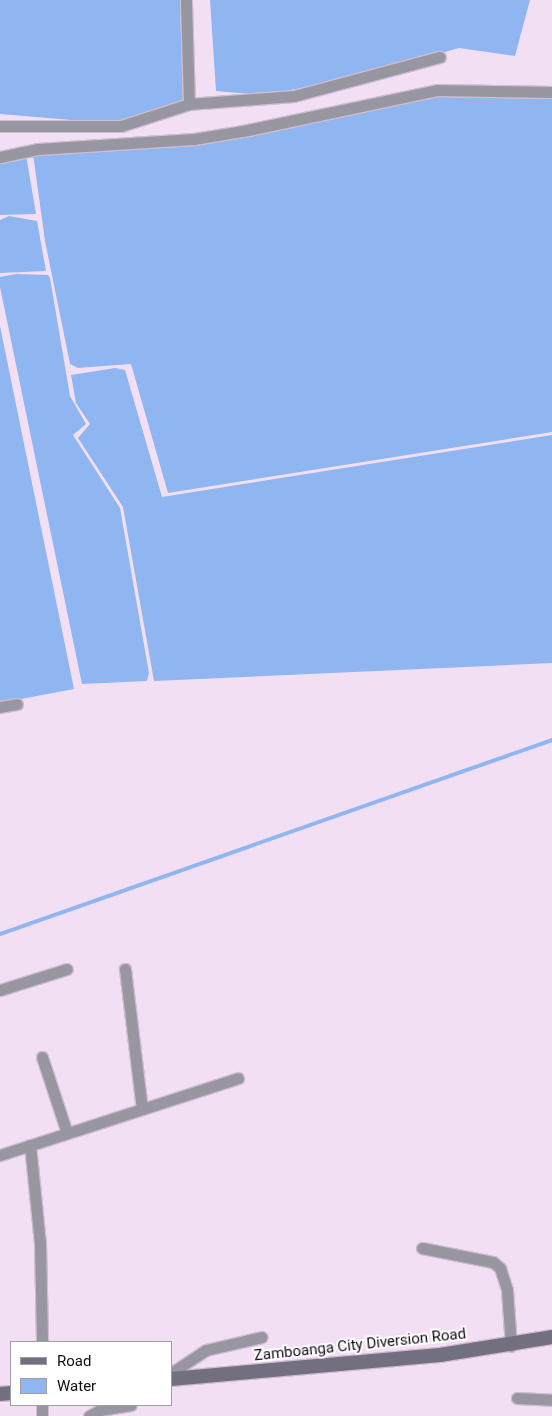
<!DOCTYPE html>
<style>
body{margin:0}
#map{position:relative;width:552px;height:1416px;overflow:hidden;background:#f3dff4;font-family:Roboto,sans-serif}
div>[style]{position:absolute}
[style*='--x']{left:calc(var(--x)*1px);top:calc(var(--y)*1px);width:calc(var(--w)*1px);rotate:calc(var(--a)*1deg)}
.water>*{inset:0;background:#8fb6f1}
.stream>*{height:4px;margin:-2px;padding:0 2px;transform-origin:2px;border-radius:2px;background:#8fb6f1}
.roads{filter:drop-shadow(1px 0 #cfbdd0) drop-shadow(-1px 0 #cfbdd0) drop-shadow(0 1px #cfbdd0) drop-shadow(0 -1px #cfbdd0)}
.minor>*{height:11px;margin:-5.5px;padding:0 5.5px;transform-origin:5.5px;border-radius:5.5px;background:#9897a1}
.secondary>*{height:14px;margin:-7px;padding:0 7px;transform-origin:7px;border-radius:7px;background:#727080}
span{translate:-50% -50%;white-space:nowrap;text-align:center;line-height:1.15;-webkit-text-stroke:4px #fff;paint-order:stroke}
.street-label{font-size:15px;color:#130d13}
.legend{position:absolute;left:10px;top:1341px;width:162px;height:65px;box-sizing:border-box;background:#fff;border:1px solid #a19ea1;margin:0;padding:6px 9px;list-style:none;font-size:15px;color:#130d13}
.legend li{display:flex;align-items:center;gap:10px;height:25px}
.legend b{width:25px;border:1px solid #a19ea1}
</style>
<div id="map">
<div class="water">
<div style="clip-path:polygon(0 0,184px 0,188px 97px,140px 119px,95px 122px,0 114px)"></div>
<div style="clip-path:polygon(210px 0,530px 0,515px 56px,459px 48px,337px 82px,261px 95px,216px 91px)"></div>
<div style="clip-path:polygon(423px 90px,552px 93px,552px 432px,168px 493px,131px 364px,78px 368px,70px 364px,45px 241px,33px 154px,161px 142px)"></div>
<div style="clip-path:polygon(26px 155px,36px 214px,0 215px,0 157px)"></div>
<div style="clip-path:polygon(9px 216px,37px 221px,46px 271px,0 273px,0 220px)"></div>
<div style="clip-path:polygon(16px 274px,48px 275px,50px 278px,70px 396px,86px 424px,73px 435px,120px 508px,149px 673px,147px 681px,82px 684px,0 287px,0 277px)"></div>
<div style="clip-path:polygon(0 326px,74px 689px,0 703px)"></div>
<div style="clip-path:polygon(115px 368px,125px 370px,162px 497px,552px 435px,552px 663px,154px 681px,123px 507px,78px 438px,90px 424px,76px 403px,71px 375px)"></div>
</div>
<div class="stream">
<div style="--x:0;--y:934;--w:585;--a:-19.36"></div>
</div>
<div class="roads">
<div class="minor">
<div style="--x:189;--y:104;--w:105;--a:-4.4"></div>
<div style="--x:294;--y:96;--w:151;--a:-15"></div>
<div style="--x:0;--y:126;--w:121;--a:0"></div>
<div style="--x:121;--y:126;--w:71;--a:-17.9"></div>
<div style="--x:189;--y:104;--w:104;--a:-91.7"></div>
<div style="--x:0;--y:157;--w:39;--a:-12"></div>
<div style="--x:38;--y:149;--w:156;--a:-3.7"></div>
<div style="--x:194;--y:139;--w:50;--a:-9.3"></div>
<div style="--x:243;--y:131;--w:198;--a:-11.9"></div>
<div style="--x:437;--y:90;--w:115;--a:1"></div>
<div style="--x:0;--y:707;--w:17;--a:-10"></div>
<div style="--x:125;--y:969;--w:141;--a:83.1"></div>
<div style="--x:0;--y:990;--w:70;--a:-17.4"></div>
<div style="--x:42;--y:1057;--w:80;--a:71.8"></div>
<div style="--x:30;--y:1145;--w:99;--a:84.2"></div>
<div style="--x:40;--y:1243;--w:99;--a:88.8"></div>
<div style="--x:0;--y:1155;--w:250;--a:-17.9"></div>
<div style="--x:422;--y:1248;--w:72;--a:11.2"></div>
<div style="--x:493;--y:1262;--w:9;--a:41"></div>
<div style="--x:500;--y:1268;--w:23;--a:72"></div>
<div style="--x:507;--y:1290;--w:56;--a:85.9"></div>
<div style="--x:171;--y:1373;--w:42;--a:-33.3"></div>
<div style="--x:206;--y:1350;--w:57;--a:-13.1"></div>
<div style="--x:517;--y:1398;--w:35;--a:3"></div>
<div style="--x:42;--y:1405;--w:11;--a:90"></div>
<div style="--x:89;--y:1416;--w:13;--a:-29"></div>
<div style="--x:100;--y:1410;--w:31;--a:-9"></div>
</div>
<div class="secondary">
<div style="--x:171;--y:1379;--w:270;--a:-5.1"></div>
<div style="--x:440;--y:1355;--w:113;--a:-9.1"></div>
<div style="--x:0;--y:1394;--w:11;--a:-5"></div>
</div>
</div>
<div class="street-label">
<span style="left:360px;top:1345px;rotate:-6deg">Zamboanga City Diversion Road</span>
</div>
<ul class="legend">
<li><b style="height:6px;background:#727080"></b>Road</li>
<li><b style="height:14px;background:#8fb6f1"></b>Water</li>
</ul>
</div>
